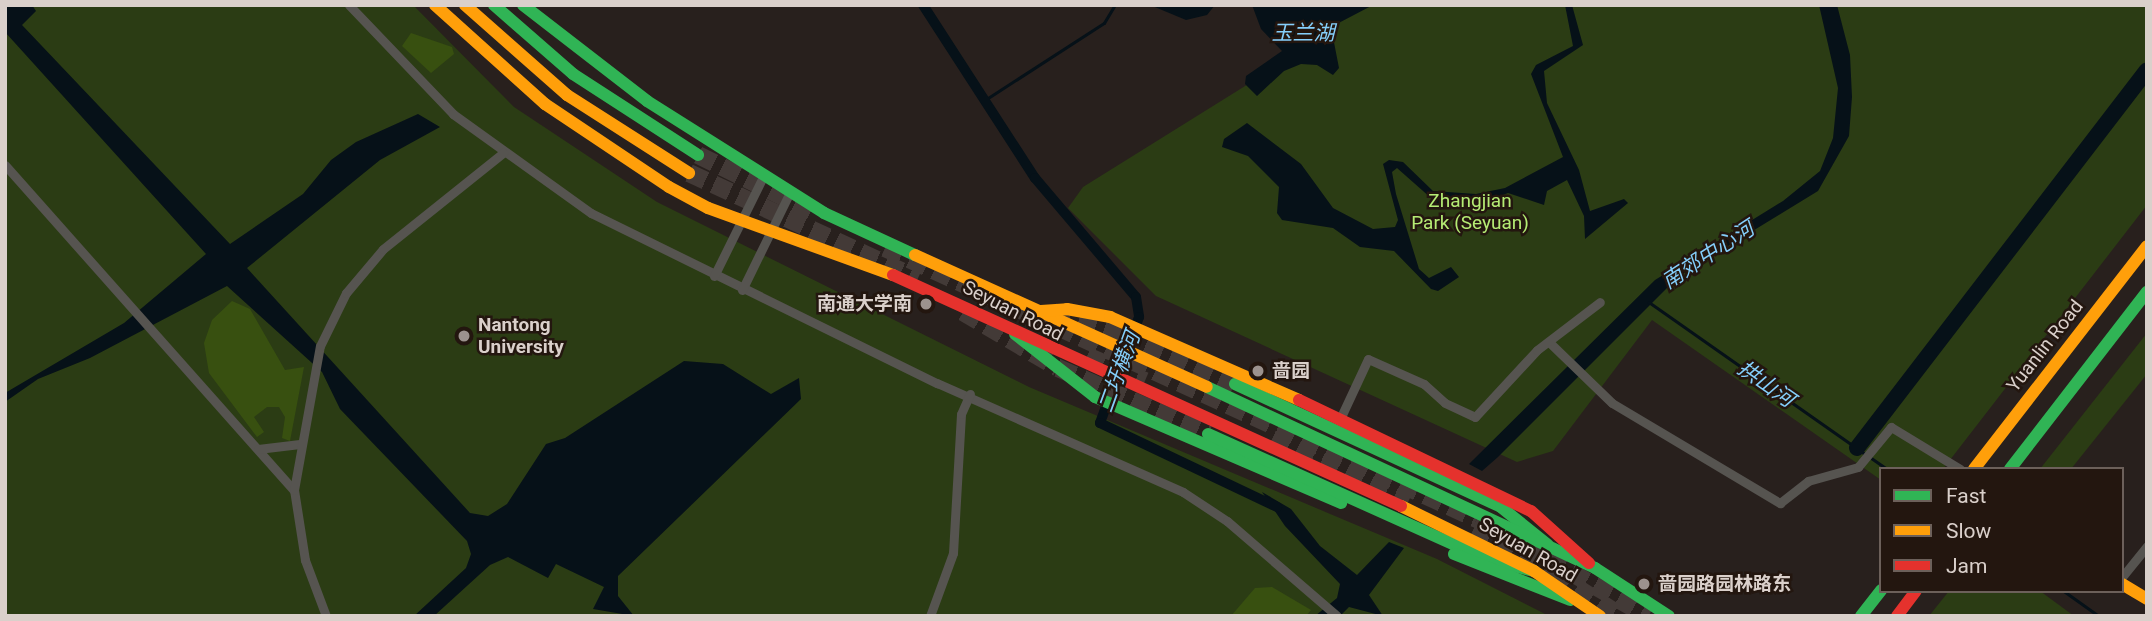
<!DOCTYPE html>
<meta charset="utf-8">
<style>
body{margin:0}
#map{position:relative;width:2152px;height:621px;overflow:hidden;background:#28201d;font-family:Roboto,"Noto Sans SC",sans-serif}
div>[style]{position:absolute}
[style*='--x']{left:calc(var(--x)*1px);top:calc(var(--y)*1px);width:calc(var(--w)*1px);rotate:calc(var(--a)*1deg)}
.green>*{inset:0;background:#2b3c14}
.forest>*{inset:0;background:#385010}
.water>*{inset:0;background:#061118}
.stream>*{height:2.5px;margin:-1.25px;padding:0 1.25px;transform-origin:1.25px;border-radius:1.25px;background:#061118}
.canal>*{height:10px;margin:-5px;padding:0 5px;transform-origin:5px;border-radius:5px;background:#061118}
.river>*{height:16px;margin:-8px;padding:0 8px;transform-origin:8px;border-radius:8px;background:#061118}
.highway-tunnel>*{height:18px;margin-top:-9px;transform-origin:0;background:repeating-linear-gradient(90deg,#433a37 0 18px,transparent 0 27px)}
.street>*{height:9px;margin:-4.5px;padding:0 4.5px;transform-origin:4.5px;border-radius:4.5px;background:#565450}
.fast>*{height:12px;margin:-6px;padding:0 6px;transform-origin:6px;border-radius:6px;background:#30b455}
.slow>*{height:12px;margin:-6px;padding:0 6px;transform-origin:6px;border-radius:6px;background:#ff9f0a}
.jam>*{height:12px;margin:-6px;padding:0 6px;transform-origin:6px;border-radius:6px;background:#e5322d}
.dots>*{width:19px;height:19px;translate:-50% -50%;box-sizing:border-box;border:4px solid #23160f;border-radius:50%}
span{translate:-50% -50%;white-space:nowrap;text-align:center;line-height:1.15;-webkit-text-stroke:5px #23160f;paint-order:stroke}
.park-label{font-size:19px;color:#b5eb74}
.poi-label{font-size:19px;color:#dad0cb;font-weight:700}
.right{translate:-100% -50%;text-align:right}
.left{translate:0 -50%;text-align:left}
.street-label{font-size:19px;color:#dad0cb}
.water-label{font-size:21px;color:#85cffb;font-style:italic}
.frame{position:absolute;inset:0;border:7px solid #dad0cb;pointer-events:none}
.legend{position:absolute;left:1879px;top:467px;width:245px;height:126px;box-sizing:border-box;background:#23160f;border:2px solid #6c605a;margin:0;padding:9px 12px;list-style:none;font-size:21px;color:#dad0cb}
.legend li{display:flex;align-items:center;gap:14px;height:35px}
.legend b{width:35px;border:2px solid #6c605a}
</style>
<div id="map">
<div class="green">
<div style="clip-path:polygon(5px 5px,413px 5px,514px 107px,657px 202px,1029px 387px,1437px 559px,1549px 616px,5px 616px)"></div>
<div style="clip-path:polygon(1348px 5px,2147px 5px,2147px 205px,1943px 469px,1881px 469px,1881px 480px,1652px 320px,1553px 451px,1517px 462px,1156px 296px,1068px 208px,1083px 187px,1287px 60px)"></div>
<div style="clip-path:polygon(2147px 333px,2147px 374px,2071px 469px,2040px 469px)"></div>
<div style="clip-path:polygon(1949px 591px,2040px 591px,2074px 616px,1929px 616px)"></div>
</div>
<div class="forest">
<div style="clip-path:polygon(411px 33px,452px 47px,454px 54px,431px 73px,402px 46px)"></div>
<div style="clip-path:polygon(232px 301px,250px 309px,285px 370px,304px 367px,290px 441px,282px 438px,285px 417px,279px 407px,267px 407px,254px 417px,264px 432px,257px 437px,209px 373px,204px 343px,212px 320px)"></div>
<div style="clip-path:polygon(1272px 587px,1311px 610px,1306px 616px,1231px 616px,1255px 588px)"></div>
</div>
<div class="water">
<div style="clip-path:polygon(5px 5px,32px 5px,36px 11px,22px 25px,230px 244px,303px 194px,331px 160px,356px 142px,418px 114px,440px 127px,380px 160px,247px 268px,470px 513px,488px 516px,507px 504px,546px 444px,565px 438px,684px 361px,723px 364px,771px 394px,799px 378px,801px 399px,618px 576px,618px 596px,634px 616px,593px 609px,604px 587px,556px 564px,548px 578px,508px 557px,490px 565px,434px 616px,414px 616px,466px 568px,471px 554px,467px 541px,340px 409px,322px 372px,227px 286px,90px 358px,38px 379px,5px 402px,5px 393px,124px 323px,206px 254px,5px 32px)"></div>
<div style="clip-path:polygon(1150px 5px,1215px 5px,1207px 15px,1186px 20px)"></div>
<div style="clip-path:polygon(1252px 5px,1373px 5px,1331px 27px,1339px 68px,1333px 75px,1317px 65px,1301px 64px,1284px 71px,1257px 96px,1245px 84px,1246px 76px,1282px 51px,1261px 29px)"></div>
<div style="clip-path:polygon(1565px 5px,1572px 5px,1583px 45px,1544px 71px,1547px 103px,1579px 170px,1590px 211px,1624px 199px,1628px 203px,1585px 239px,1584px 216px,1567px 180px,1547px 191px,1544px 205px,1508px 193px,1480px 204px,1440px 206px,1397px 168px,1392px 172px,1396px 194px,1419px 269px,1429px 278px,1451px 267px,1459px 277px,1438px 291px,1431px 289px,1394px 251px,1360px 247px,1333px 228px,1282px 220px,1277px 213px,1279px 187px,1248px 156px,1222px 147px,1224px 139px,1247px 123px,1301px 164px,1333px 208px,1373px 229px,1395px 227px,1398px 220px,1383px 164px,1389px 160px,1403px 162px,1433px 191px,1476px 194px,1505px 188px,1563px 157px,1531px 74px,1536px 65px,1573px 46px)"></div>
<div style="clip-path:polygon(1819px 5px,1837px 5px,1850px 55px,1852px 97px,1849px 136px,1818px 191px,1679px 276px,1498px 457px,1482px 471px,1469px 464px,1655px 280px,1783px 201px,1820px 171px,1833px 138px,1838px 88px)"></div>
<div style="clip-path:polygon(1262px 492px,1291px 509px,1320px 546px,1357px 575px,1389px 542px,1404px 548px,1369px 595px,1383px 616px,1349px 607px,1340px 616px,1315px 616px,1337px 598px,1340px 584px,1285px 526px)"></div>
</div>
<div class="stream">
<div style="--x:988;--y:98;--w:138;--a:-32.9"></div>
<div style="--x:1104;--y:23;--w:21;--a:-59"></div>
<div style="--x:1649;--y:302;--w:263;--a:35.1"></div>
<div style="--x:1870;--y:457;--w:21;--a:35"></div>
<div style="--x:2064;--y:591;--w:43;--a:35.5"></div>
</div>
<div class="canal">
<div style="--x:923;--y:5;--w:206;--a:57.1"></div>
<div style="--x:1035;--y:178;--w:156;--a:49.7"></div>
<div style="--x:1136;--y:297;--w:20;--a:81"></div>
<div style="--x:1139;--y:317;--w:113;--a:110.2"></div>
<div style="--x:1100;--y:423;--w:196;--a:25.4"></div>
</div>
<div class="river">
<div style="--x:1857;--y:448;--w:476;--a:-52.5"></div>
</div>
<div class="highway-tunnel">
<div style="--x:698;--y:155;--w:129;--a:26.2"></div>
<div style="--x:689;--y:173;--w:252;--a:24.8"></div>
<div style="--x:885;--y:248;--w:651;--a:24.6"></div>
<div style="--x:1477;--y:519;--w:197;--a:29.6"></div>
<div style="--x:963;--y:312;--w:110;--a:30.5"></div>
<div style="--x:1058;--y:368;--w:164;--a:23.7"></div>
<div style="--x:1053;--y:312;--w:71;--a:17.9"></div>
<div style="--x:1121;--y:334;--w:124;--a:23.7"></div>
<div style="--x:1087;--y:356;--w:63;--a:23.3"></div>
<div style="--x:1272;--y:439;--w:150;--a:24.9"></div>
<div style="--x:1472;--y:532;--w:92;--a:26.6"></div>
<div style="--x:1554;--y:573;--w:80;--a:32.7"></div>
</div>
<div class="street">
<div style="--x:349;--y:5;--w:151;--a:46.3"></div>
<div style="--x:453;--y:114;--w:170;--a:35.7"></div>
<div style="--x:591;--y:213;--w:386;--a:26.2"></div>
<div style="--x:937;--y:383;--w:269;--a:23.9"></div>
<div style="--x:1183;--y:492;--w:53;--a:33.4"></div>
<div style="--x:1227;--y:521;--w:145;--a:40.8"></div>
<div style="--x:5;--y:165;--w:435;--a:48.4"></div>
<div style="--x:714;--y:276;--w:113;--a:-63.7"></div>
<div style="--x:742;--y:290;--w:109;--a:-63.9"></div>
<div style="--x:1550;--y:343;--w:86;--a:44.1"></div>
<div style="--x:1612;--y:403;--w:196;--a:30.8"></div>
<div style="--x:1780;--y:503;--w:36;--a:-38"></div>
<div style="--x:1808;--y:481;--w:52;--a:-15.6"></div>
<div style="--x:1858;--y:467;--w:52;--a:-50.5"></div>
<div style="--x:1891;--y:427;--w:81;--a:31.3"></div>
<div style="--x:1340;--y:419;--w:66;--a:-65"></div>
<div style="--x:1368;--y:359;--w:61;--a:24.1"></div>
<div style="--x:1424;--y:384;--w:28;--a:42"></div>
<div style="--x:1445;--y:403;--w:33;--a:25"></div>
<div style="--x:1475;--y:417;--w:91;--a:-47.2"></div>
<div style="--x:1537;--y:350;--w:79;--a:-37.3"></div>
<div style="--x:258;--y:449;--w:42;--a:-6.8"></div>
<div style="--x:2122;--y:577;--w:40;--a:-51"></div>
<div style="--x:326;--y:616;--w:60;--a:-110.6"></div>
<div style="--x:305;--y:560;--w:71;--a:-98.9"></div>
<div style="--x:294;--y:490;--w:146;--a:-79.8"></div>
<div style="--x:320;--y:346;--w:59;--a:-63.9"></div>
<div style="--x:346;--y:293;--w:57;--a:-49.9"></div>
<div style="--x:383;--y:249;--w:154;--a:-38.7"></div>
<div style="--x:930;--y:616;--w:67;--a:-69.9"></div>
<div style="--x:953;--y:553;--w:139;--a:-86.7"></div>
<div style="--x:961;--y:414;--w:22;--a:-66"></div>
</div>
<div class="fast">
<div style="--x:494;--y:5;--w:105;--a:41.1"></div>
<div style="--x:573;--y:74;--w:149;--a:32.9"></div>
<div style="--x:523;--y:5;--w:157;--a:37.7"></div>
<div style="--x:647;--y:101;--w:209;--a:32.3"></div>
<div style="--x:824;--y:213;--w:100;--a:24.8"></div>
<div style="--x:1015;--y:334;--w:102;--a:38.2"></div>
<div style="--x:1095;--y:397;--w:268;--a:23.3"></div>
<div style="--x:1235;--y:384;--w:293;--a:24.8"></div>
<div style="--x:1501;--y:507;--w:60;--a:39"></div>
<div style="--x:1207;--y:387;--w:428;--a:25"></div>
<div style="--x:1595;--y:568;--w:88;--a:33"></div>
<div style="--x:1208;--y:434;--w:305;--a:24.2"></div>
<div style="--x:1486;--y:559;--w:49;--a:14"></div>
<div style="--x:2010;--y:469;--w:224;--a:-52.3"></div>
<div style="--x:1454;--y:554;--w:125;--a:21.6"></div>
<div style="--x:1861;--y:616;--w:33;--a:-52"></div>
</div>
<div class="slow">
<div style="--x:435;--y:5;--w:148;--a:42"></div>
<div style="--x:545;--y:104;--w:149;--a:33.8"></div>
<div style="--x:669;--y:187;--w:44;--a:28.3"></div>
<div style="--x:708;--y:208;--w:197;--a:19.9"></div>
<div style="--x:465;--y:5;--w:136;--a:41.4"></div>
<div style="--x:567;--y:95;--w:145;--a:32.6"></div>
<div style="--x:915;--y:255;--w:320;--a:24.3"></div>
<div style="--x:1041;--y:311;--w:26;--a:-4"></div>
<div style="--x:1067;--y:309;--w:44;--a:10.5"></div>
<div style="--x:1110;--y:317;--w:206;--a:23.7"></div>
<div style="--x:1974;--y:469;--w:282;--a:-52.2"></div>
<div style="--x:1401;--y:506;--w:148;--a:26"></div>
<div style="--x:1534;--y:571;--w:80;--a:34.3"></div>
<div style="--x:2122;--y:584;--w:29;--a:31"></div>
</div>
<div class="jam">
<div style="--x:893;--y:275;--w:558;--a:24.45"></div>
<div style="--x:1299;--y:400;--w:257;--a:25.6"></div>
<div style="--x:1531;--y:511;--w:78;--a:41.9"></div>
<div style="--x:1897;--y:616;--w:31;--a:-53"></div>
</div>
<div class="dots">
<div style="left:926px;top:304px;background:#9c928e"></div>
<div style="left:464px;top:336px;background:#9c928e"></div>
<div style="left:1258px;top:371px;background:#9c928e"></div>
<div style="left:1644px;top:584px;background:#9c928e"></div>
</div>
<div class="park-label">
<span style="left:1470px;top:212px">Zhangjian<br>Park (Seyuan)</span>
</div>
<div class="poi-label">
<span class="right" style="left:912px;top:304px">南通大学南</span>
<span class="left" style="left:478px;top:336px">Nantong<br>University</span>
<span class="left" style="left:1272px;top:371px">啬园</span>
<span class="left" style="left:1658px;top:584px">啬园路园林路东</span>
</div>
<div class="street-label">
<span style="left:1013px;top:311px;rotate:27deg">Seyuan Road</span>
<span style="left:2045px;top:346px;rotate:-52deg">Yuanlin Road</span>
<span style="left:1528px;top:550px;rotate:30deg">Seyuan Road</span>
</div>
<div class="water-label">
<span style="left:1303px;top:33px">玉兰湖</span>
<span style="left:1708px;top:255px;rotate:-33deg">南郊中心河</span>
<span style="left:1119px;top:372px;rotate:-70deg">二圩横河</span>
<span style="left:1766px;top:384px;rotate:35deg">拱山河</span>
</div>
<div class="frame"></div>
<ul class="legend">
<li><b style="height:9px;background:#30b455"></b>Fast</li>
<li><b style="height:9px;background:#ff9f0a"></b>Slow</li>
<li><b style="height:9px;background:#e5322d"></b>Jam</li>
</ul>
</div>
